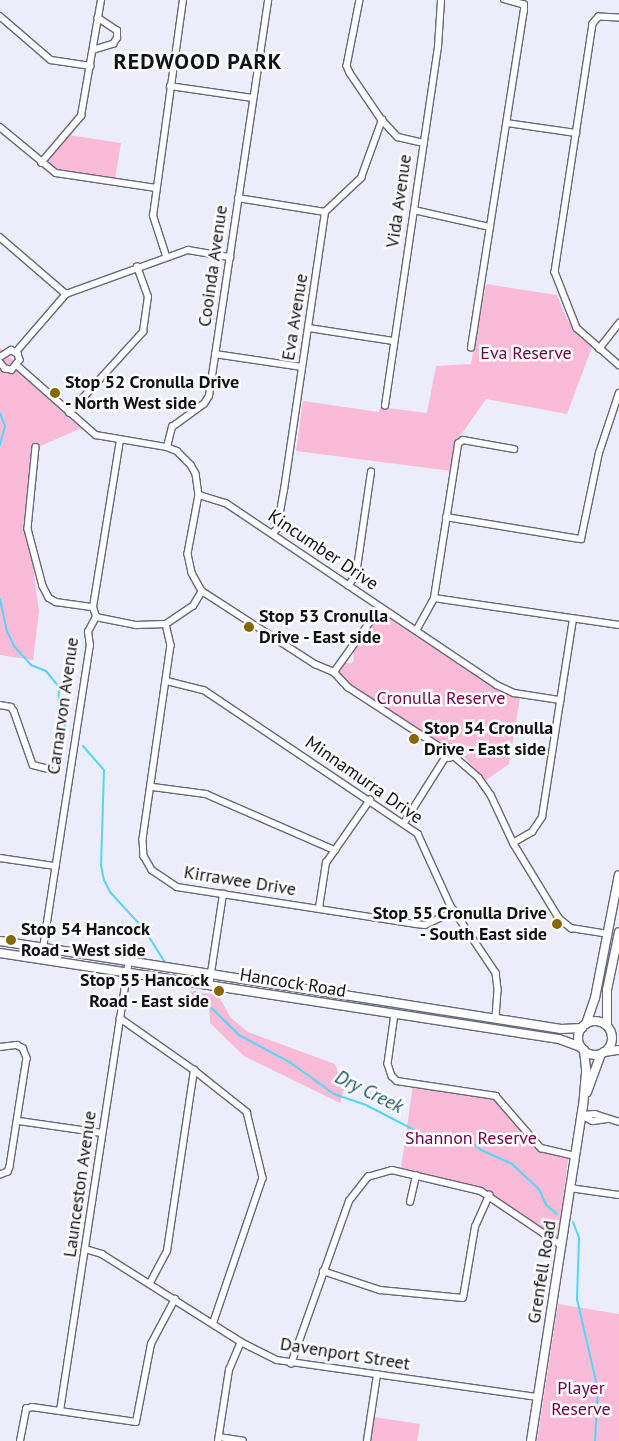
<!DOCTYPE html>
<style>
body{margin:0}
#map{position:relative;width:619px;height:1441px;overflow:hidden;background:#ecedfb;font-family:"PT Sans",sans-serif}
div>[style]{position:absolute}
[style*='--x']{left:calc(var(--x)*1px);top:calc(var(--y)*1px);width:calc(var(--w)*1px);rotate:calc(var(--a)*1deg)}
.green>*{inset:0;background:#f9bbd8}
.stream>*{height:2px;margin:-1px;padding:0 1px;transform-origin:1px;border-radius:1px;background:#53d6f8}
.roads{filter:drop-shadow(1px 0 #66677b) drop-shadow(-1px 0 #66677b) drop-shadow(0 1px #66677b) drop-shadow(0 -1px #66677b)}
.minor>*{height:5.5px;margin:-2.75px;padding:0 2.75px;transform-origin:2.75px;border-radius:2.75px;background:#fff}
.minor>.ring{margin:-2.75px;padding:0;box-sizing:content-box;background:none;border:5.5px solid #fff;border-radius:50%}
.secondary>*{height:8px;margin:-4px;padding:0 4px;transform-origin:4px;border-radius:4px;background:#fff}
.secondary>.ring{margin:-4px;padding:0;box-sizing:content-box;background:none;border:8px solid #fff;border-radius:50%}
.dots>*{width:14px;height:14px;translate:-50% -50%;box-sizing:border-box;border:2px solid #fcfcfc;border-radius:50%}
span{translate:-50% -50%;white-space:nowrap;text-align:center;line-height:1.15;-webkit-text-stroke:5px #fcfcfc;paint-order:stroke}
.street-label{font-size:18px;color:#111119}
.park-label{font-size:18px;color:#700049}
.poi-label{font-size:18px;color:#111119;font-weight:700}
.left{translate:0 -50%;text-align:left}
.right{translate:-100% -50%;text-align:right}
.water-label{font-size:19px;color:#1f5563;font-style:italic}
.district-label{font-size:22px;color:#111119;font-weight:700;letter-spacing:1px}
</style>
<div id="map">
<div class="green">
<div style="clip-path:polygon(69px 135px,121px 143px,115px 179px,58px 172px,46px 163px)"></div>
<div style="clip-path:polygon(486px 284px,557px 295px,568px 321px,592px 347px,567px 414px,486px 399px,456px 442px,451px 471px,296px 451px,303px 401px,379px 412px,380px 407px,427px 413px,436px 366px,471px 364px)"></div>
<div style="clip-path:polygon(0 348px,84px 427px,36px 448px,28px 529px,39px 611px,33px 660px,0 655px)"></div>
<div style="clip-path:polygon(382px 613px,500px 690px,520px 698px,509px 764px,485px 781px,455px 746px,433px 740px,349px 683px,338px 671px,345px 662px,350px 664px,354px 661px,353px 650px)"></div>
<div style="clip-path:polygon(190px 991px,218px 995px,231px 1018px,248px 1032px,335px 1064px,344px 1088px,340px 1103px,244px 1056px,210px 1023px,209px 1005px,195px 1000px)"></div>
<div style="clip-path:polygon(413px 1085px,495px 1098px,540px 1150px,568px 1159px,558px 1238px,550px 1238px,524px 1215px,482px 1189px,401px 1168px)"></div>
<div style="clip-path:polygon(558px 1304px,619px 1314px,619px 1441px,537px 1441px)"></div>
<div style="clip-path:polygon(374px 1417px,420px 1424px,417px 1441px,370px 1441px)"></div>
</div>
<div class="stream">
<div style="--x:0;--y:413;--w:14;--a:69"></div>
<div style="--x:5;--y:426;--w:20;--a:105"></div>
<div style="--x:0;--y:599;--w:33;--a:78"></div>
<div style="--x:7;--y:631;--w:17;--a:65"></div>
<div style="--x:14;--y:646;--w:25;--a:48"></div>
<div style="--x:31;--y:665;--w:16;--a:22"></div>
<div style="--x:46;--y:671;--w:21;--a:51"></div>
<div style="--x:59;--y:687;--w:26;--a:92"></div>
<div style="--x:58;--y:713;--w:19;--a:62"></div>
<div style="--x:83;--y:746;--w:32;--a:49"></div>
<div style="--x:104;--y:770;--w:95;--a:91.8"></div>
<div style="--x:101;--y:865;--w:15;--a:79"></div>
<div style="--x:104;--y:880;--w:13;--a:63"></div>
<div style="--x:110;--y:892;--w:50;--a:47.4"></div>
<div style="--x:144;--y:929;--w:39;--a:58"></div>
<div style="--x:195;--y:992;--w:62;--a:44.3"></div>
<div style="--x:239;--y:1035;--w:59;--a:28.3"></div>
<div style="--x:291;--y:1063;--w:53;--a:35.8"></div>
<div style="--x:334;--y:1094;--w:36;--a:19"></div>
<div style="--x:368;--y:1106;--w:72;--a:27.3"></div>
<div style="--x:432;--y:1139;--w:12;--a:5"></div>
<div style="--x:444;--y:1140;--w:19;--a:-16"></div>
<div style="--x:462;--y:1135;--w:24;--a:38"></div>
<div style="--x:481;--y:1150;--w:34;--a:24"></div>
<div style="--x:512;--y:1164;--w:37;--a:43"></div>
<div style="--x:539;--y:1189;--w:17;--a:66"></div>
<div style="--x:546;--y:1205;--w:14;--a:39"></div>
<div style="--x:573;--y:1222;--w:17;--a:69"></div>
<div style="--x:579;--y:1238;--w:61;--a:91.9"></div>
<div style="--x:577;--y:1299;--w:93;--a:77"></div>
<div style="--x:598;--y:1390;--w:51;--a:93.4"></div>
</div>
<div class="roads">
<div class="minor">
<div style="--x:360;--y:0;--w:67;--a:101.1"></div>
<div style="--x:347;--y:66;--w:8;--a:67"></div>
<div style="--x:350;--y:73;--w:57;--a:55.8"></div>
<div style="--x:382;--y:120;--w:23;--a:47"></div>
<div style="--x:398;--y:137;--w:26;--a:13"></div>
<div style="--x:0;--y:16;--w:67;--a:40.8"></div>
<div style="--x:51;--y:60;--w:40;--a:8.5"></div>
<div style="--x:619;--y:18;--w:20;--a:-177"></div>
<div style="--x:599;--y:17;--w:9;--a:131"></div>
<div style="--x:593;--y:24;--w:251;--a:98.7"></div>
<div style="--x:555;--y:272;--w:60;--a:68.6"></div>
<div style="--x:577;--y:328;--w:56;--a:41.4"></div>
<div style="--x:93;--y:50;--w:21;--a:-17"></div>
<div style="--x:113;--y:44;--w:7;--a:-56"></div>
<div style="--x:117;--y:38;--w:7;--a:-90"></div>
<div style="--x:117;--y:31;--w:23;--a:-146"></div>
<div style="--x:170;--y:86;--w:84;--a:8.2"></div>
<div style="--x:507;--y:123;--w:70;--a:8.2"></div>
<div style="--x:0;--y:127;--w:72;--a:39.4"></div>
<div style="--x:56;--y:173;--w:101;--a:8.5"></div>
<div style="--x:41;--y:163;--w:62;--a:-49.6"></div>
<div style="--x:81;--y:116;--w:118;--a:-80.2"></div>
<div style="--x:238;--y:198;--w:88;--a:9.1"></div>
<div style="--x:414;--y:210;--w:78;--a:12.6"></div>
<div style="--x:0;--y:237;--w:87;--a:40.8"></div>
<div style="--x:166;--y:256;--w:42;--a:-108"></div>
<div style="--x:153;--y:216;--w:218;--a:-82.1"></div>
<div style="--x:309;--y:328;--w:85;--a:8.8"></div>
<div style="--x:471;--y:348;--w:341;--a:-81.1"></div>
<div style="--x:524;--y:11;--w:6;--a:-90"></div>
<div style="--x:524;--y:5;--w:20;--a:-165"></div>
<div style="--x:599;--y:349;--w:33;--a:-52"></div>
<div style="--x:16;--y:352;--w:77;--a:-49.2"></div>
<div style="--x:66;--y:294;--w:130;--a:-19.8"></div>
<div style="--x:188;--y:250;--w:43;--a:9.5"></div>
<div style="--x:215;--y:354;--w:88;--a:8.5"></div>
<div style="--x:0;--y:357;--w:13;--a:-32"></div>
<div style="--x:11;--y:350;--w:8;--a:30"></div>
<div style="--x:18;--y:354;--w:6;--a:72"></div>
<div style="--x:20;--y:360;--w:13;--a:129"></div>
<div style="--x:12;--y:370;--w:7;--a:-172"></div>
<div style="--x:5;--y:369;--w:8;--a:-130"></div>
<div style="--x:18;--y:366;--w:104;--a:41.5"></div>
<div style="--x:96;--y:435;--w:72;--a:9.6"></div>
<div style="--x:167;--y:447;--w:11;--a:22"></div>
<div style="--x:177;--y:451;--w:20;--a:45"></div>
<div style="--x:191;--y:465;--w:10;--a:61"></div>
<div style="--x:196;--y:474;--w:21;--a:82"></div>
<div style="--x:199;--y:495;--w:60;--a:100.6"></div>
<div style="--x:188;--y:554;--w:19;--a:78"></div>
<div style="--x:192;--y:573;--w:21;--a:61"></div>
<div style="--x:202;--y:591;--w:135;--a:32.9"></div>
<div style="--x:315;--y:664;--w:21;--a:23"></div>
<div style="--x:334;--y:672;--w:21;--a:47"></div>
<div style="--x:348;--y:687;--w:113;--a:33.1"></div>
<div style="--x:385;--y:406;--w:363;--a:-81.6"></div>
<div style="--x:438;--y:47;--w:47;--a:-86.3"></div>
<div style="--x:69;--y:413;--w:110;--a:-47.6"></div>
<div style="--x:143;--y:332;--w:35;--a:-82"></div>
<div style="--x:148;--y:297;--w:32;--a:-110"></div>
<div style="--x:36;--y:447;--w:82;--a:95.6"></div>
<div style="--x:28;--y:529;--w:59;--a:75.3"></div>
<div style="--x:43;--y:586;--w:13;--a:63"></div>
<div style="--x:49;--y:598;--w:8;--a:30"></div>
<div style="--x:56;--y:602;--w:37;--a:8"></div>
<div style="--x:167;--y:447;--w:21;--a:-76"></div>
<div style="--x:172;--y:427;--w:39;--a:-36"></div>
<div style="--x:204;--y:404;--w:9;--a:-58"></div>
<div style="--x:209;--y:396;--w:400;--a:-81.5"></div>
<div style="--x:199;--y:495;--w:28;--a:17"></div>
<div style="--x:226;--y:503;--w:326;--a:33.9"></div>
<div style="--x:497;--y:685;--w:19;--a:25"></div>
<div style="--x:514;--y:693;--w:47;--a:8.7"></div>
<div style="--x:446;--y:517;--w:137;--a:9.3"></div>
<div style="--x:581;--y:539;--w:88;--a:-78.2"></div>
<div style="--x:599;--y:453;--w:63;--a:-71.6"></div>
<div style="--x:272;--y:534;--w:7;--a:-45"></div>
<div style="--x:277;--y:529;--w:40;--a:-80"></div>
<div style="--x:284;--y:490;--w:281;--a:-81.6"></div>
<div style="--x:325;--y:212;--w:50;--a:-43.4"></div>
<div style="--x:361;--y:178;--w:62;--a:-70.1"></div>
<div style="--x:348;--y:586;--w:14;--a:-54"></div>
<div style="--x:356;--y:575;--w:104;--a:-81.7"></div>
<div style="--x:434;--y:598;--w:187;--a:8.3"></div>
<div style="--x:96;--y:617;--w:41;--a:11.3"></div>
<div style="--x:136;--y:625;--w:30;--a:-2"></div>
<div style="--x:166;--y:624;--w:32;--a:-34"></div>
<div style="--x:193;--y:606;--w:17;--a:-59"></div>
<div style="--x:166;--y:624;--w:22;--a:77"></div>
<div style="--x:171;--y:645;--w:196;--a:98.2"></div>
<div style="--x:143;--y:839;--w:17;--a:87"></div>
<div style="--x:144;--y:856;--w:16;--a:60"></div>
<div style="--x:152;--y:870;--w:30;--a:34"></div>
<div style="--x:177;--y:887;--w:242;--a:8.8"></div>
<div style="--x:416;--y:924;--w:9;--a:6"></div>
<div style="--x:425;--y:925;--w:33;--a:-25"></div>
<div style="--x:416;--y:631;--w:38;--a:-61"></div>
<div style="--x:434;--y:598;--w:156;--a:-81.1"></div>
<div style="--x:458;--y:444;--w:6;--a:-39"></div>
<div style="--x:463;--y:440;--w:52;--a:10"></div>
<div style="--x:334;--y:672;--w:79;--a:-54.3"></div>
<div style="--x:167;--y:681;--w:38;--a:14"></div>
<div style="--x:204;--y:690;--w:258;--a:33.9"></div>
<div style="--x:418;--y:834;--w:79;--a:65.4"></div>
<div style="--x:451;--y:906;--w:81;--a:56.1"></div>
<div style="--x:496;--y:973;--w:17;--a:83"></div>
<div style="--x:498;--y:990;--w:28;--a:94"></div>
<div style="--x:0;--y:705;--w:11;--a:10"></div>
<div style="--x:11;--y:707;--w:5;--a:53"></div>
<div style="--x:14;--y:711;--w:57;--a:70.6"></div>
<div style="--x:33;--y:765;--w:16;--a:14"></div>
<div class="ring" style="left:443px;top:747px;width:6.5px;height:6.5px"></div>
<div style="--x:454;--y:756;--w:33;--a:41"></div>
<div style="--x:479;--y:778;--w:21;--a:55"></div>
<div style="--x:491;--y:795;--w:54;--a:64.9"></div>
<div style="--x:514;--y:844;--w:87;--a:58.7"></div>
<div style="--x:559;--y:918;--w:16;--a:40"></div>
<div style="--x:571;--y:928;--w:37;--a:9"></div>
<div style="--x:153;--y:787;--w:53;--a:7.5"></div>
<div style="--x:206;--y:794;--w:141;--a:23.5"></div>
<div style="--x:404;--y:823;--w:77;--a:-57.8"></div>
<div style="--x:513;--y:843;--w:22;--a:-30"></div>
<div style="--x:532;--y:832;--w:18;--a:-56"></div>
<div style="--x:542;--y:817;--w:200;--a:-81.1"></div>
<div style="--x:0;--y:858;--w:56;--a:8.3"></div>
<div style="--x:319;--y:908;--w:46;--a:-81.2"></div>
<div style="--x:326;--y:863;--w:77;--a:-55.1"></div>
<div style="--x:43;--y:948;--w:306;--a:-81.2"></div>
<div style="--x:90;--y:646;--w:14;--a:-98"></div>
<div style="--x:88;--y:632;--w:17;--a:-62"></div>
<div style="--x:96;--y:617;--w:10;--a:-107"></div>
<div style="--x:93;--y:607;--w:169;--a:-80.8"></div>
<div style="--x:209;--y:986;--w:93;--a:-81.3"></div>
<div style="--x:395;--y:1014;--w:50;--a:98"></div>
<div style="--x:388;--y:1064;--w:13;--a:72"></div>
<div style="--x:392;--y:1076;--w:7;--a:45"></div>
<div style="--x:397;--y:1081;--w:100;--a:8.6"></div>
<div style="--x:496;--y:1096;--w:69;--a:49.1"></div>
<div style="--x:541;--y:1148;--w:35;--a:13"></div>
<div style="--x:120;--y:1018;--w:90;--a:35.1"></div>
<div style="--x:194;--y:1070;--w:68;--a:38.4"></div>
<div style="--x:247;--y:1112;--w:68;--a:76.4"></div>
<div style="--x:263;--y:1178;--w:152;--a:108.8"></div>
<div style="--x:0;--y:1047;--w:17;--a:-7"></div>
<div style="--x:17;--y:1045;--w:7;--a:27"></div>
<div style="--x:23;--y:1048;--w:11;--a:68"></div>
<div style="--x:27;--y:1058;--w:110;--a:98.9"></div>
<div style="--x:10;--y:1167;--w:5;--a:112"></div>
<div style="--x:8;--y:1172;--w:9;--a:159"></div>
<div style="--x:581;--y:1115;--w:14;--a:-4"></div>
<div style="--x:595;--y:1114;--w:25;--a:18"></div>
<div style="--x:581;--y:1115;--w:13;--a:27"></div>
<div style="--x:593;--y:1121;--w:14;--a:-8"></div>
<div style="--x:19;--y:1121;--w:84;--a:8.2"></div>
<div style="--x:570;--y:1188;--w:49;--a:8.1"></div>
<div style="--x:410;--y:1202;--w:27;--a:-77"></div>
<div style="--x:85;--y:1249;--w:18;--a:16"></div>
<div style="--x:102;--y:1254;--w:165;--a:32.3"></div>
<div style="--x:241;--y:1342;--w:40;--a:26.6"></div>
<div style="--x:277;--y:1360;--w:264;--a:8.1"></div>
<div style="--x:323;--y:1271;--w:60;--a:18.4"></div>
<div style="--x:380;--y:1290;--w:83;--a:5.5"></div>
<div style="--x:463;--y:1298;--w:72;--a:-80.4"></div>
<div style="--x:475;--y:1227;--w:35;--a:-66"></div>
<div style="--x:150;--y:1283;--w:36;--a:-62"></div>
<div style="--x:167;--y:1251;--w:183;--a:-81.5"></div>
<div style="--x:291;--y:1364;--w:173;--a:-70.4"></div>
<div style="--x:349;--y:1201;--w:31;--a:-52"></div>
<div style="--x:368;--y:1177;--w:25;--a:-16"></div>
<div style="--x:392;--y:1170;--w:91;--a:13.3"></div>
<div style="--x:481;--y:1191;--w:97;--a:34"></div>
<div style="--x:60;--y:1411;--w:454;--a:-81.3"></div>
<div style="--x:219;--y:1437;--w:24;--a:9"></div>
<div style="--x:20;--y:1441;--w:33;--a:-79"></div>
<div style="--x:26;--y:1409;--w:6;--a:-18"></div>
<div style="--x:32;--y:1407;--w:105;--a:8.2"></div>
<div style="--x:136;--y:1422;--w:79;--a:-79.1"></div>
<div style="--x:151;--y:1344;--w:51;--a:-61.9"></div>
<div style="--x:218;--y:1441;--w:72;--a:-81.2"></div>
<div style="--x:229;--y:1370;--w:30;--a:-67"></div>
<div style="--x:367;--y:1441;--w:67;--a:-81.4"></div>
</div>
<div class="secondary">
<div style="--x:0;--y:941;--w:568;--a:8.91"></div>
<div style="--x:561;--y:1029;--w:21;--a:-3"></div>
<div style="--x:0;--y:953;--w:566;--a:8.75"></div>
<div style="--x:559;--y:1039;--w:23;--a:20"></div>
<div class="ring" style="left:578px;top:1021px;width:26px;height:26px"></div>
<div style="--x:586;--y:1024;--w:28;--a:-71"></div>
<div style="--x:595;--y:998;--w:125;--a:-79"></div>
<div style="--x:607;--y:1025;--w:35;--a:-90"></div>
<div style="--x:607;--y:990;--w:59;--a:-78.3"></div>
<div style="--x:604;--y:1052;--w:15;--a:-8"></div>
<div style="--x:587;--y:1092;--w:40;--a:-69.8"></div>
<div style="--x:531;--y:1441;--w:338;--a:-81.2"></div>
<div style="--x:583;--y:1107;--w:38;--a:-85"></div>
<div style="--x:586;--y:1069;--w:19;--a:-96"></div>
</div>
</div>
<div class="dots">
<div style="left:55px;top:393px;background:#866702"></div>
<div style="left:249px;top:627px;background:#866702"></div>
<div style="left:414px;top:739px;background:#866702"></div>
<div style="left:557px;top:924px;background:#866702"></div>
<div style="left:11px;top:940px;background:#866702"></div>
<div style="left:219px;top:991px;background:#866702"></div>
</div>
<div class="street-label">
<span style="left:399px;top:201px;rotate:-82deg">Vida Avenue</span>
<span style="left:213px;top:266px;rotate:-82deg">Cooinda Avenue</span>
<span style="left:295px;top:317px;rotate:-81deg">Eva Avenue</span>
<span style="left:323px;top:550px;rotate:34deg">Kincumber Drive</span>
<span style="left:63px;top:706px;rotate:-82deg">Carnarvon Avenue</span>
<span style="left:364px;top:780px;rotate:35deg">Minnamurra Drive</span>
<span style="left:240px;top:881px;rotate:9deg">Kirrawee Drive</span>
<span style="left:293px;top:983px;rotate:9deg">Hancock Road</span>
<span style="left:80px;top:1184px;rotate:-82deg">Launceston Avenue</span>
<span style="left:542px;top:1272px;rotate:-81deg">Grenfell Road</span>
<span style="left:345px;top:1354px;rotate:9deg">Davenport Street</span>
</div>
<div class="park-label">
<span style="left:526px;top:353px">Eva Reserve</span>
<span style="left:441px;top:698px">Cronulla Reserve</span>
<span style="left:471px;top:1138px">Shannon Reserve</span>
<span style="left:581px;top:1399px">Player<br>Reserve</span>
</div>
<div class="poi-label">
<span class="left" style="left:65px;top:393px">Stop 52 Cronulla Drive<br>- North West side</span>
<span class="left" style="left:259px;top:627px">Stop 53 Cronulla<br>Drive - East side</span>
<span class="left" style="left:424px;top:739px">Stop 54 Cronulla<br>Drive - East side</span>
<span class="right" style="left:547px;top:924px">Stop 55 Cronulla Drive<br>- South East side</span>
<span class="left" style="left:21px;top:940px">Stop 54 Hancock<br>Road - West side</span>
<span class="right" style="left:209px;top:991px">Stop 55 Hancock<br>Road - East side</span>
</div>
<div class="water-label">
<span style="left:369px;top:1092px;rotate:26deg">Dry Creek</span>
</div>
<div class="district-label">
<span style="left:198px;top:62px">REDWOOD PARK</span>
</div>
</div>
